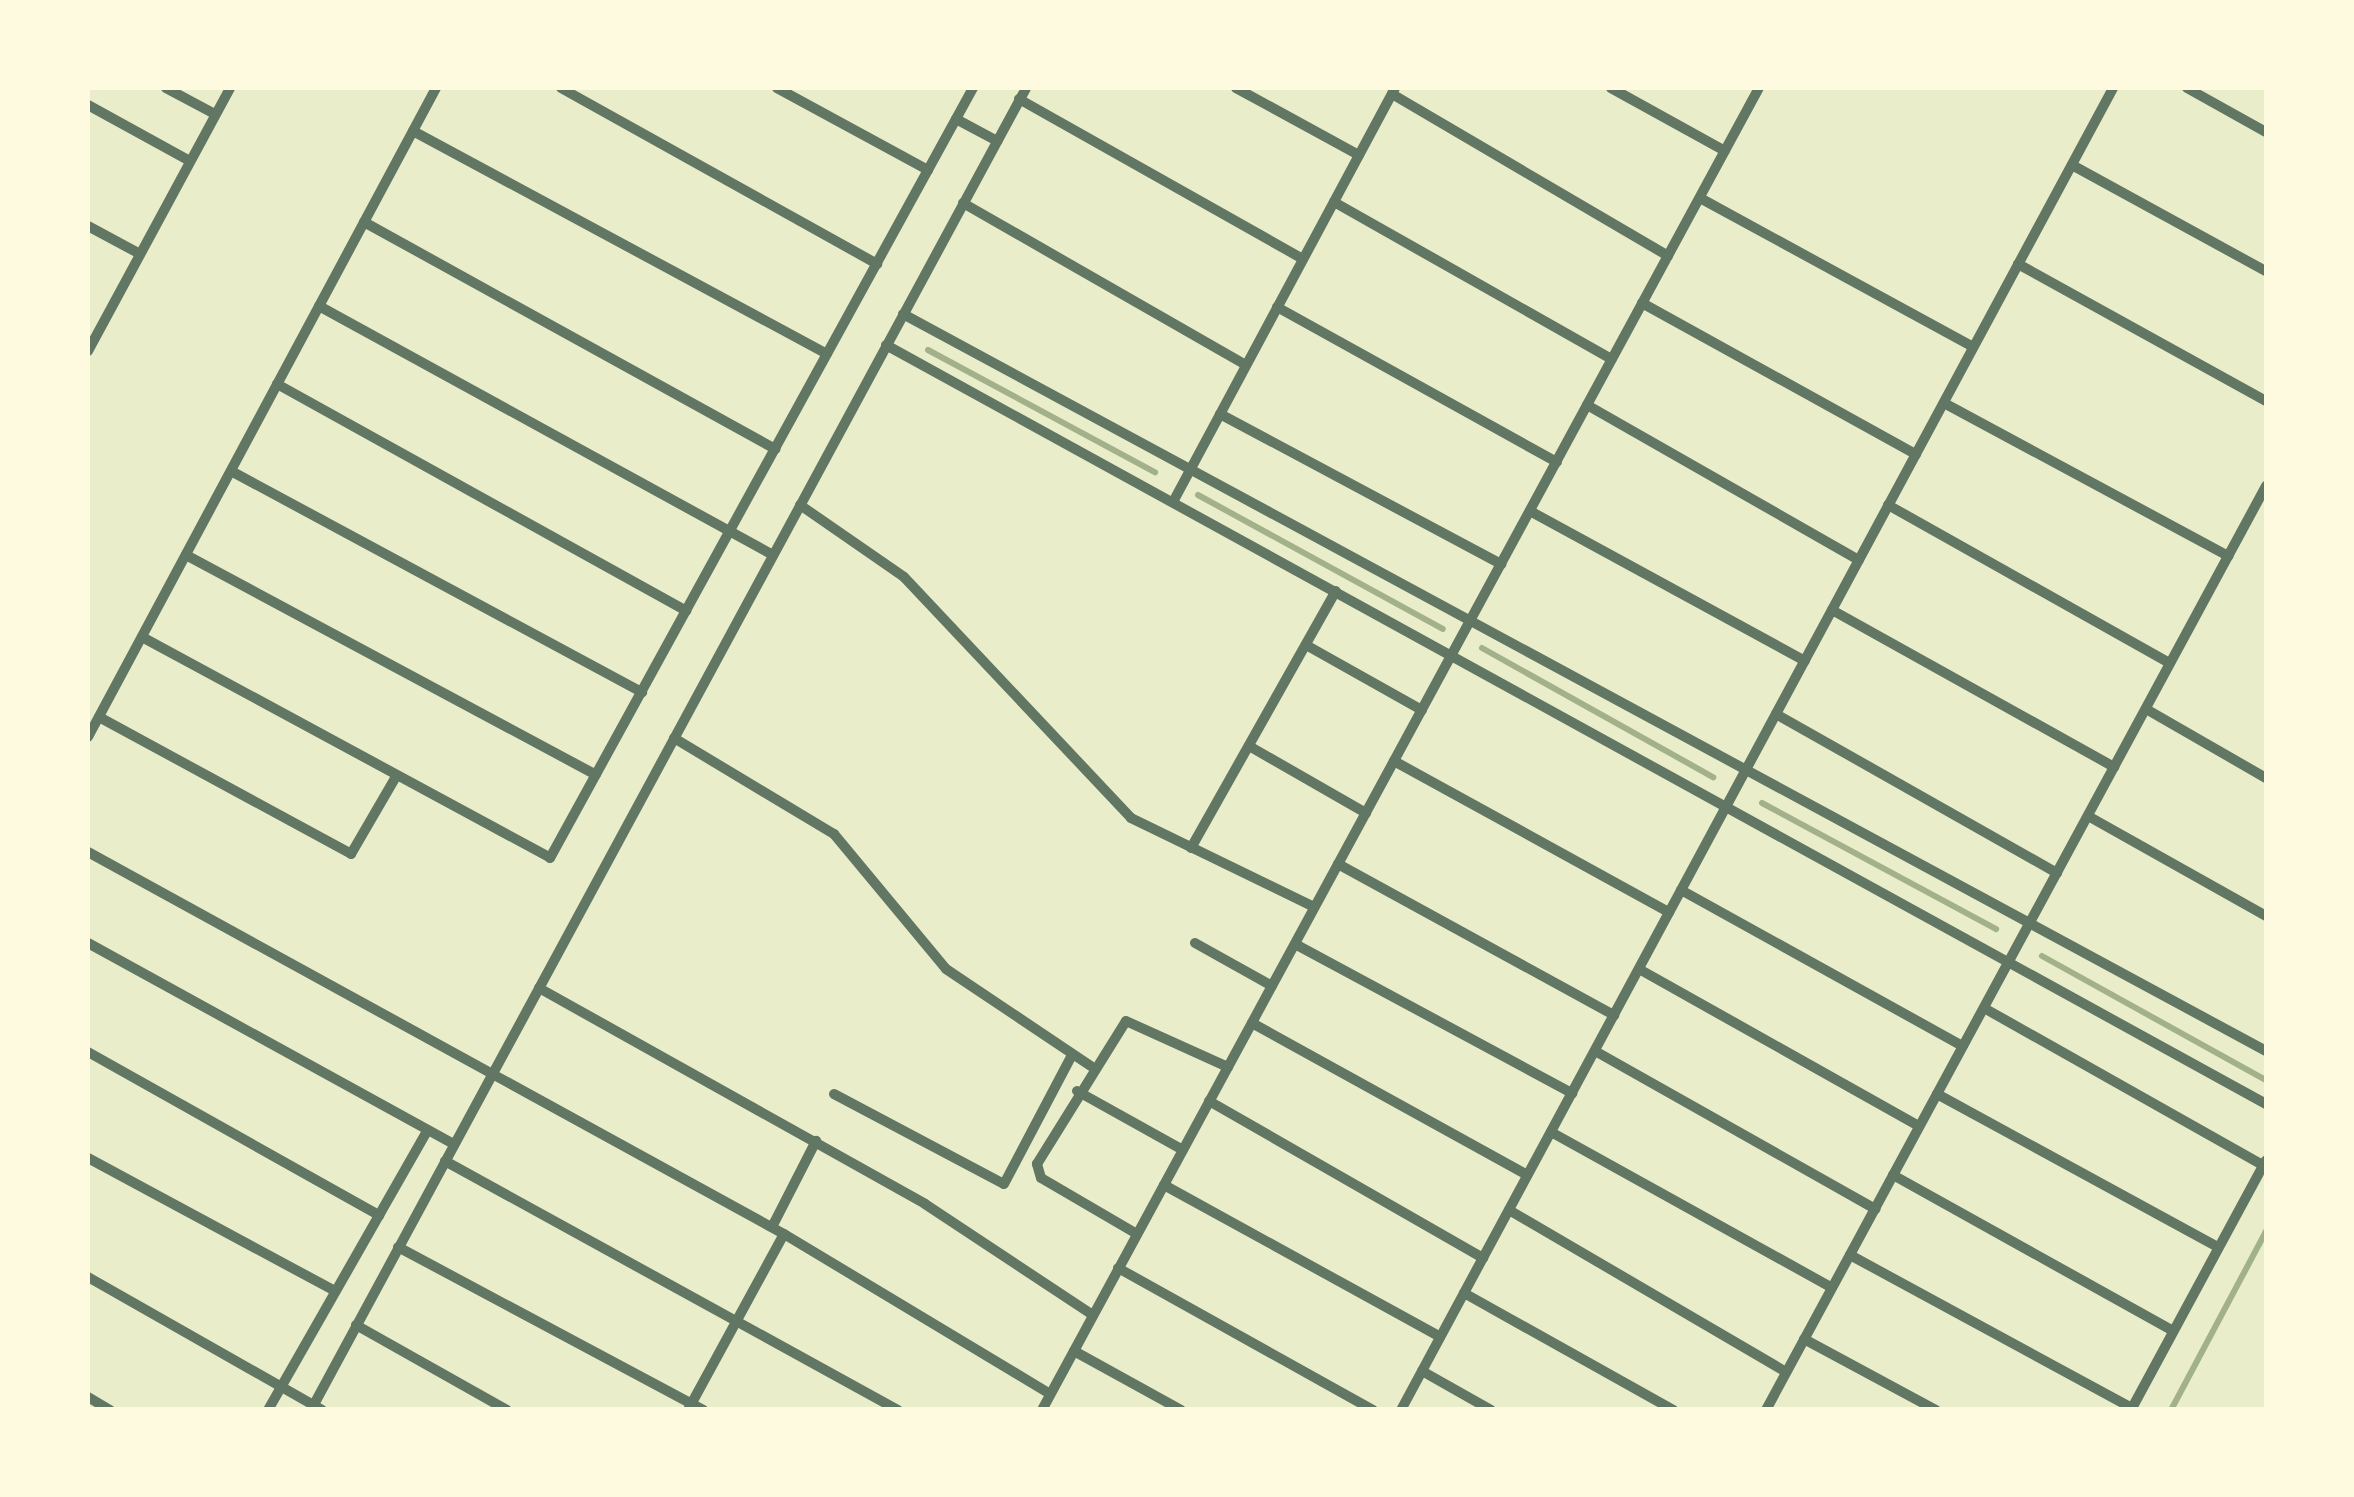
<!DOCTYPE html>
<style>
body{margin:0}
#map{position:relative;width:2354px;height:1497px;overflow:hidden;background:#e9edc9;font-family:Barlow,sans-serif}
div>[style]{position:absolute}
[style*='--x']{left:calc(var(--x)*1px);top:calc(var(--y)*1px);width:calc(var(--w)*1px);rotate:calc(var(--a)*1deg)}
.stream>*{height:6px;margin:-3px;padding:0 3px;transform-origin:3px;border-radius:3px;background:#a3b18a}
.minor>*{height:10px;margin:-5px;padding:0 5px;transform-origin:5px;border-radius:5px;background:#617663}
span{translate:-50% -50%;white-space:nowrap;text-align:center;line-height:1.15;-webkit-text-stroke:8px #fefae0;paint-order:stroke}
.frame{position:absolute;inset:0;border:90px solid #fefae0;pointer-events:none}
</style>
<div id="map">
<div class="stream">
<div style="--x:928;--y:350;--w:258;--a:28.3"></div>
<div style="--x:1198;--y:495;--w:279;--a:28.7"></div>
<div style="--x:1482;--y:648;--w:265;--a:29.2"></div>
<div style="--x:1762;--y:803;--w:266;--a:28.3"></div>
<div style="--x:2042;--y:956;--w:256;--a:29"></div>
<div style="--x:2171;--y:1410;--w:203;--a:-62"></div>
</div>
<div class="minor">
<div style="--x:166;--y:88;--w:55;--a:28"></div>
<div style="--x:561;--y:88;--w:362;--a:29.1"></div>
<div style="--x:777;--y:88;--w:172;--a:28.5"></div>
<div style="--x:1236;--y:88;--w:140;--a:28.6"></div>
<div style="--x:1611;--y:88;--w:130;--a:28.9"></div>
<div style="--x:2187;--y:88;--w:90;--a:29.1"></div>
<div style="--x:1392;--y:94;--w:320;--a:30.4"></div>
<div style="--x:1019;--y:99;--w:326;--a:29.4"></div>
<div style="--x:88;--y:105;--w:116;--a:28.8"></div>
<div style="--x:956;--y:119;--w:47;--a:28.2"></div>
<div style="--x:413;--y:131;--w:470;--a:28.3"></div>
<div style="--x:2072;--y:165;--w:221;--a:28.7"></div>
<div style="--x:1700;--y:198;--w:310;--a:28.6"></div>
<div style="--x:1334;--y:202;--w:319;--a:29.5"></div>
<div style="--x:963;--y:203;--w:326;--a:29.8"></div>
<div style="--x:364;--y:222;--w:470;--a:28.9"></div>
<div style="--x:88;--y:226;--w:59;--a:28.3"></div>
<div style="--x:2018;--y:264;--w:283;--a:28.9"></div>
<div style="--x:1642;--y:303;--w:313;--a:28.9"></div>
<div style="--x:319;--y:306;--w:518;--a:28.74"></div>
<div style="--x:1277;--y:307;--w:320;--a:29"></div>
<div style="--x:903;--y:314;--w:1549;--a:28.4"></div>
<div style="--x:886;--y:345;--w:1575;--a:28.81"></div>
<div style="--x:88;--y:351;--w:299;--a:-61.6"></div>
<div style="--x:277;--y:384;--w:468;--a:29"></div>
<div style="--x:1944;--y:403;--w:323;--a:28.3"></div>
<div style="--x:1587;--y:405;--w:313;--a:29.7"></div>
<div style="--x:1220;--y:414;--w:319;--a:28.1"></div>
<div style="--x:231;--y:471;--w:467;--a:28.3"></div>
<div style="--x:1173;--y:502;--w:470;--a:-61.8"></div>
<div style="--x:800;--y:505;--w:126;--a:34.7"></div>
<div style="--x:904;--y:577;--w:331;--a:46.7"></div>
<div style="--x:1131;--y:818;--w:203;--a:25.9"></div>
<div style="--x:1888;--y:505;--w:323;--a:29.3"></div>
<div style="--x:1530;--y:511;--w:313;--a:28.6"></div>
<div style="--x:186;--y:555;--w:465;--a:28.2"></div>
<div style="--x:1832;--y:610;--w:323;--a:29.1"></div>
<div style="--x:142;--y:637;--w:464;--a:28.4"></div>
<div style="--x:550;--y:858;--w:879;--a:-61.22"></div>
<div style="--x:1306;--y:645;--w:133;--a:29.3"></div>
<div style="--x:2146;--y:709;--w:138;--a:29.9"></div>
<div style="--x:1776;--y:714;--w:323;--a:29.5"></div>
<div style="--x:99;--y:717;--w:287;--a:28.5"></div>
<div style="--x:351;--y:854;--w:91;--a:-59.8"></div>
<div style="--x:88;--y:737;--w:736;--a:-61.8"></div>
<div style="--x:674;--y:738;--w:187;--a:31"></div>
<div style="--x:834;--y:834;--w:175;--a:50.3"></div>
<div style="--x:946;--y:969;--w:174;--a:33.8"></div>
<div style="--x:1249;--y:746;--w:135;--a:29.8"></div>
<div style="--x:1394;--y:761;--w:314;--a:28.8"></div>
<div style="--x:2088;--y:816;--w:204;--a:29.3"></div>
<div style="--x:1191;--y:848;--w:295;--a:-60.6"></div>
<div style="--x:88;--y:852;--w:794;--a:28.76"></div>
<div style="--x:784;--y:1234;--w:310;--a:31"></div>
<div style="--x:1338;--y:864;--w:315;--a:28.7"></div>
<div style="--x:1681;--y:890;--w:322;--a:29"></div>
<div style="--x:88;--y:943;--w:418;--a:28.8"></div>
<div style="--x:1195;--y:943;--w:88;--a:29.2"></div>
<div style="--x:1295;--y:944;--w:315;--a:28.3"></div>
<div style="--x:1639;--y:969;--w:321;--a:29.3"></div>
<div style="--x:539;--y:988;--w:442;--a:29.2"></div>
<div style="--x:925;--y:1204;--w:201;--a:33.5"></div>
<div style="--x:1984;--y:1008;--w:320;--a:29.4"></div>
<div style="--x:1252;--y:1023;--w:314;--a:28.9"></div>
<div style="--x:1595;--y:1051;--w:322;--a:29.4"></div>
<div style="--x:88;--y:1052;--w:334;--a:29.3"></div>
<div style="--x:1077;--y:1091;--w:121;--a:29.1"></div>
<div style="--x:834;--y:1094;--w:192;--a:27.9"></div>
<div style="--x:1004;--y:1184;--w:146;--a:-62.2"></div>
<div style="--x:1937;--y:1094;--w:320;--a:28.6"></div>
<div style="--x:1209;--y:1101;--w:316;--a:29.8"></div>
<div style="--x:1551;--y:1132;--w:321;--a:29"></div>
<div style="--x:88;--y:1158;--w:281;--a:28.3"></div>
<div style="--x:445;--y:1161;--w:517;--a:28.8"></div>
<div style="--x:1893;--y:1175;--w:319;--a:29.1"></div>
<div style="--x:1164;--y:1185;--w:315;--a:28.8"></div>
<div style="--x:1509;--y:1210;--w:321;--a:30.3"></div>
<div style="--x:772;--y:1227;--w:97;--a:-62.9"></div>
<div style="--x:1137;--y:1234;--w:111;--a:-149.7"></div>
<div style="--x:1041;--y:1178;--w:15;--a:-106"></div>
<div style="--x:1037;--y:1164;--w:168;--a:-58.1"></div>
<div style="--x:1126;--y:1021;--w:112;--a:24.3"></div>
<div style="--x:398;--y:1247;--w:346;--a:28.1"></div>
<div style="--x:1850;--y:1255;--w:321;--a:28.5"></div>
<div style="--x:1118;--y:1268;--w:292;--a:29.1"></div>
<div style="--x:88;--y:1277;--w:269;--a:29.6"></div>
<div style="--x:1464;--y:1293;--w:240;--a:29.2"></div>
<div style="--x:356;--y:1325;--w:173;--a:29.4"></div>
<div style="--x:1804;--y:1339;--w:150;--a:28.3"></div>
<div style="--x:1074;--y:1351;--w:122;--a:28.9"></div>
<div style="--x:1422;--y:1371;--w:79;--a:29.5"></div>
<div style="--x:88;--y:1397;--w:26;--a:31"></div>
<div style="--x:268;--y:1410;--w:322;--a:-60.3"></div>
<div style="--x:311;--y:1410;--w:1503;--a:-61.59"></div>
<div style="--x:688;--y:1410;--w:200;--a:-61.4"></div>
<div style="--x:1042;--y:1410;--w:1504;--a:-61.53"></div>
<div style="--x:1401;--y:1410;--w:1502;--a:-61.69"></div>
<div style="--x:1766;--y:1410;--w:1051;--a:-61.58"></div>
<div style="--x:2131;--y:1410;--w:284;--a:-61.6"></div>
</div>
<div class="frame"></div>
</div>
